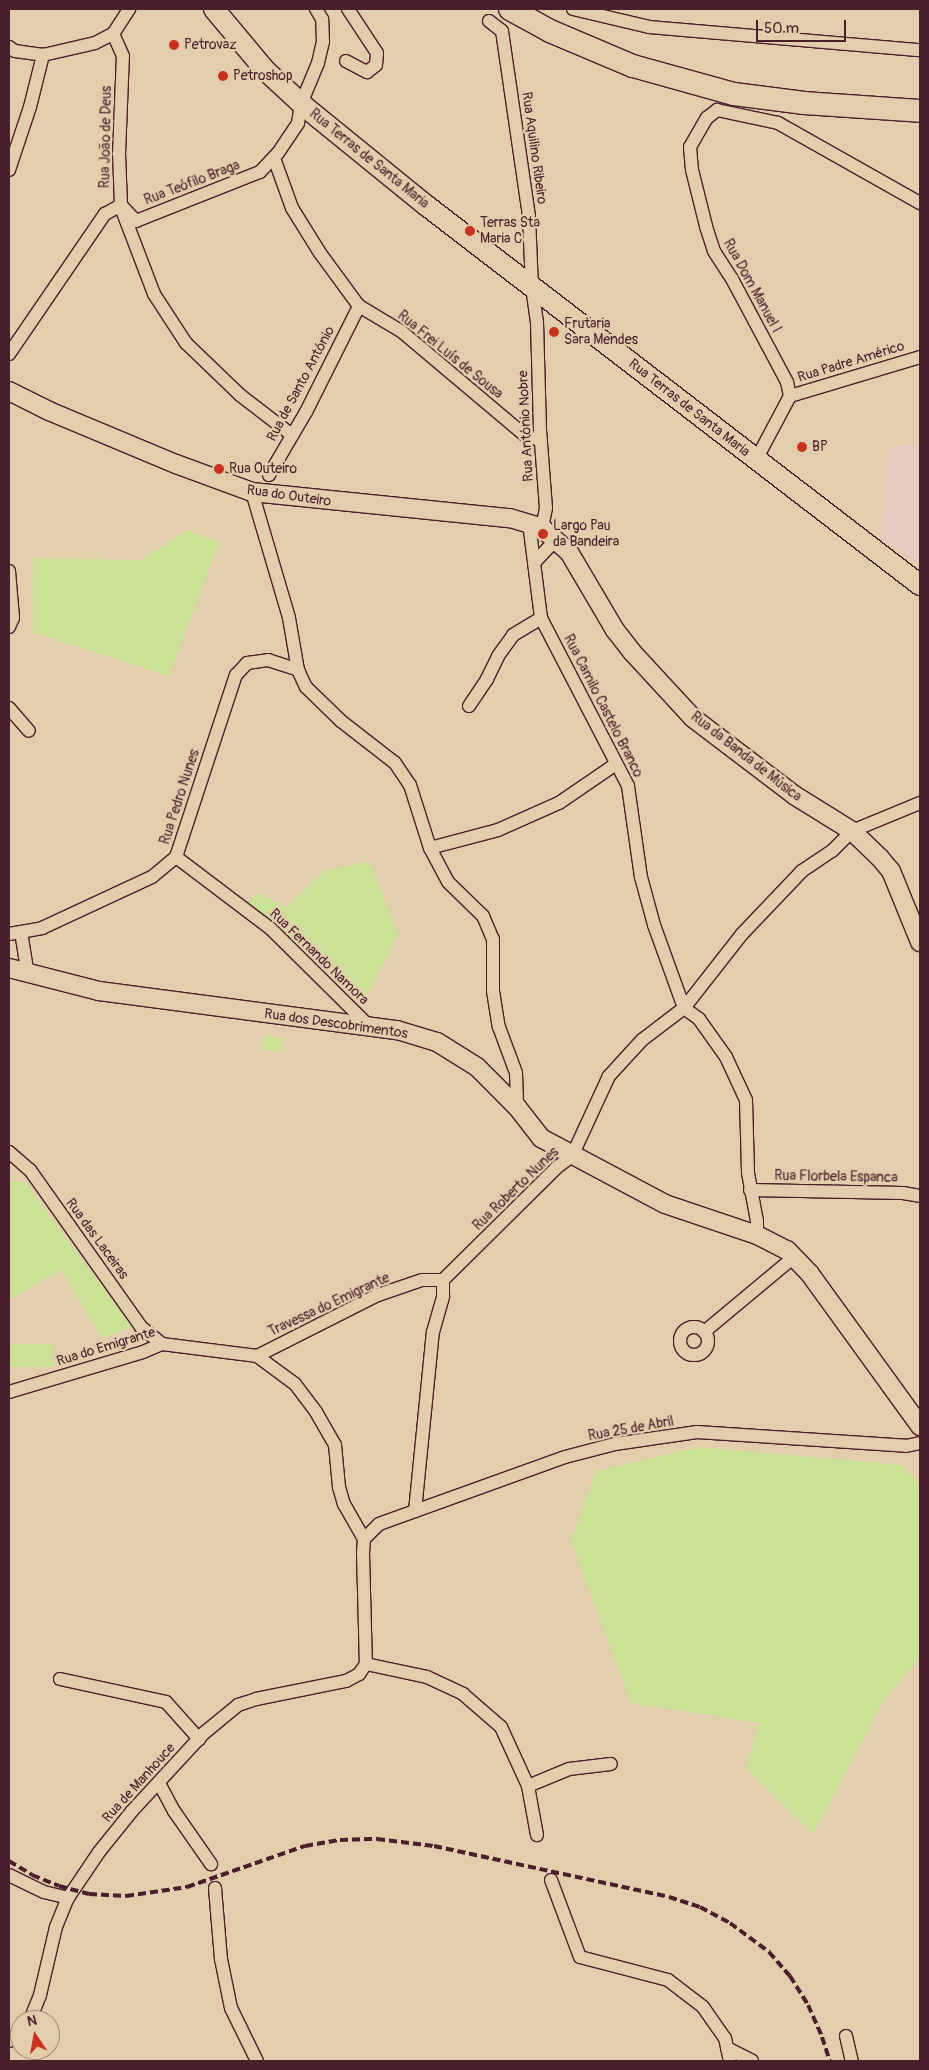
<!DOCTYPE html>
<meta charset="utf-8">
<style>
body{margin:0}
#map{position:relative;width:929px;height:2070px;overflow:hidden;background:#e2cdac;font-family:Pangolin,sans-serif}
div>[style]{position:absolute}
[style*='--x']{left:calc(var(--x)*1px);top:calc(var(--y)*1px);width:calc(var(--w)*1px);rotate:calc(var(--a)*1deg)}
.built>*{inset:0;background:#e6cabf}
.green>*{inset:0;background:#cae196;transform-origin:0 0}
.roads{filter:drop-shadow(1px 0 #4a1f2b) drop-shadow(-1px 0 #4a1f2b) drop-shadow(0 1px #4a1f2b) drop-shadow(0 -1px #4a1f2b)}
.street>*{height:12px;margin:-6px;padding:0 6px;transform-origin:6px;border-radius:6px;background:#e2cdac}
.street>.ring{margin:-6px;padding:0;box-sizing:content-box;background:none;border:12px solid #e2cdac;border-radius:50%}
.secondary>*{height:18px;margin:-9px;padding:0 9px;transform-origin:9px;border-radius:9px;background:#e2cdac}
.primary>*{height:20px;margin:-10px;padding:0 10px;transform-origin:10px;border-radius:10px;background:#e2cdac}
.highway>*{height:22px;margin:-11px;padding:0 11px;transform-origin:11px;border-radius:11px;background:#e2cdac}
.rail>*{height:4px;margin-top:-2px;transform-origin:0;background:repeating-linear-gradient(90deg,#4a1f2b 0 8px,transparent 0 12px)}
.dots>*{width:14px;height:14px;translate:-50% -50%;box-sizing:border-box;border:2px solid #e2cdac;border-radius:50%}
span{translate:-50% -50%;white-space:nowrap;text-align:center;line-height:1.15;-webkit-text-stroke:4.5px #e2cdac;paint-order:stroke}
.poi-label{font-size:14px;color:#4a1f2b}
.left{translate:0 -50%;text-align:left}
.street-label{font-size:14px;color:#4a1f2b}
.frame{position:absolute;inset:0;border:10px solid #4a1f2b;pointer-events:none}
.north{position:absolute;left:10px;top:2010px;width:50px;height:50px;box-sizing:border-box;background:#e2cdac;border:1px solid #a58778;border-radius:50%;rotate:348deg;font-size:14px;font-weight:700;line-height:20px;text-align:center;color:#4a1f2b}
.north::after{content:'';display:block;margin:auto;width:18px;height:22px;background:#c8321e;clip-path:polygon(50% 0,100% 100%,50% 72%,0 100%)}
.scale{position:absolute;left:756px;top:20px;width:90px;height:22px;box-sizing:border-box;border:2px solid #4a1f2b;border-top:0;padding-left:6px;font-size:15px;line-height:18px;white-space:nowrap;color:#4a1f2b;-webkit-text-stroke:4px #e2cdac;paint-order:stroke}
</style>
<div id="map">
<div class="built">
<div style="clip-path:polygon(920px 442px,920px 566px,892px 544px,881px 543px,886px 467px,892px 447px)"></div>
</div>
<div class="green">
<div style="clip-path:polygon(187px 530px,219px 542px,169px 676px,33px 632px,33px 558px,141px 560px)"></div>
<div style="clip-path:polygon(370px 862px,398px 935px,363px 1003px,249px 902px,258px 893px,286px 907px,325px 870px)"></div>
<div style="left:264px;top:1036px;width:19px;height:14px;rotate:6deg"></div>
<div style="clip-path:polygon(9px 1181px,25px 1182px,132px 1327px,102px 1338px,61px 1270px,9px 1300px)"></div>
<div style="left:53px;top:1344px;width:23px;height:44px;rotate:90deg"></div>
<div style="clip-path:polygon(699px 1447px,901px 1465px,920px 1484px,920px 1658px,884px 1700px,813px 1834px,746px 1769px,759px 1723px,631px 1703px,571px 1541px,596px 1471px)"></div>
</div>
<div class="roads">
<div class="street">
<div style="--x:573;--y:9;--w:78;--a:13.3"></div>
<div style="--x:649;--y:27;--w:272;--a:4.9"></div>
<div style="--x:489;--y:21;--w:16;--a:38"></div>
<div style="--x:502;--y:31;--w:187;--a:81.7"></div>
<div style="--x:529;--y:216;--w:71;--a:87.6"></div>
<div style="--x:532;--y:287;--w:35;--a:82"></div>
<div style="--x:537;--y:322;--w:108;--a:88.4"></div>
<div style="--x:540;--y:430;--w:78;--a:85.6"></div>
<div style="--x:546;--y:508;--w:20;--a:101"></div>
<div style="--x:9;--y:47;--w:7;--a:34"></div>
<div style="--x:15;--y:51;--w:28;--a:8"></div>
<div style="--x:43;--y:55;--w:53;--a:-13"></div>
<div style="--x:95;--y:43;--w:20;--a:-27"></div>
<div style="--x:346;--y:61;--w:24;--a:28"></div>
<div style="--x:367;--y:72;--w:11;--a:-38"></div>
<div style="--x:376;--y:65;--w:12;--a:-85"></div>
<div style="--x:377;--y:53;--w:53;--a:-123.4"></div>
<div style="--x:274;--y:158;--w:53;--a:70.2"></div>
<div style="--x:292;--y:208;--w:53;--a:58.1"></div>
<div style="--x:320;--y:253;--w:66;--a:53.7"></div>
<div style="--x:359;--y:306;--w:49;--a:30.8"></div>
<div style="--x:401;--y:331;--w:165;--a:40.1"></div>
<div style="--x:527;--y:437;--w:14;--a:12"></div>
<div style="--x:9;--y:170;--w:66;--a:-71.6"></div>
<div style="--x:30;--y:107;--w:54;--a:-76"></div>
<div style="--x:121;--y:205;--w:22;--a:47"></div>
<div style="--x:136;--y:221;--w:133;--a:-21.6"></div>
<div style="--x:260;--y:172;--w:26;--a:-47"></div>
<div style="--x:278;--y:153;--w:36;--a:-56"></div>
<div style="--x:298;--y:123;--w:19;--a:-81"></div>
<div style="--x:301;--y:104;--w:44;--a:-67.5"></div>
<div style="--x:318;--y:63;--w:22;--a:-77"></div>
<div style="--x:323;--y:42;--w:23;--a:-92"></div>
<div style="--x:322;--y:19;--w:12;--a:-121"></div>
<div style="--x:122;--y:210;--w:90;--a:69.1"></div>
<div style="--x:154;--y:294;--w:59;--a:56.9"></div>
<div style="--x:186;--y:343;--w:75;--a:43.9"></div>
<div style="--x:240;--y:395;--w:66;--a:37.6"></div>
<div style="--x:9;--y:354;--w:170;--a:-55.6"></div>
<div style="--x:105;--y:214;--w:18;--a:-29"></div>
<div style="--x:121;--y:205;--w:51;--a:-92.2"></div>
<div style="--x:119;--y:154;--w:98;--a:-87.7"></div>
<div style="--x:123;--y:56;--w:24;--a:-114"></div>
<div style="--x:113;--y:34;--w:30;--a:-57"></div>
<div style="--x:790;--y:396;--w:136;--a:-16.7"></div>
<div style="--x:756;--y:460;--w:72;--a:-62"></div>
<div style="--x:790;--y:396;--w:14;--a:-102"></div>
<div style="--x:787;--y:382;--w:117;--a:-118.1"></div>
<div style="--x:732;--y:279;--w:33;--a:-123"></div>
<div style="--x:714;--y:251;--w:26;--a:-108"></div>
<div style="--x:706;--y:226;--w:58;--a:-104"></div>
<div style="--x:692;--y:170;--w:23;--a:-95"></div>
<div style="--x:690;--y:147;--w:34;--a:-60"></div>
<div style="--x:707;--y:118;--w:13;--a:-39"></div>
<div style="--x:717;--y:110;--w:62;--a:12"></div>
<div style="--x:778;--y:123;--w:163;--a:29.4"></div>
<div style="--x:269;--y:475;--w:73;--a:-59.6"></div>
<div style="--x:306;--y:412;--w:119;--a:-63.4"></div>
<div style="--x:252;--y:492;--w:131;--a:73.6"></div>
<div style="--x:289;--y:618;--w:53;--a:80.2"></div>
<div style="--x:298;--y:670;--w:19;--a:65"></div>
<div style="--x:306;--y:687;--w:49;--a:44.2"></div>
<div style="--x:341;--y:721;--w:68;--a:37.9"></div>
<div style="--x:395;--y:763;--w:27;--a:56"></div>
<div style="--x:410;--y:785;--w:66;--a:72.4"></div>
<div style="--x:430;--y:848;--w:38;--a:62"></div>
<div style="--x:448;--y:882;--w:49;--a:44.2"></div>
<div style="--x:483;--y:916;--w:25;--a:67"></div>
<div style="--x:493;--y:939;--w:52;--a:90"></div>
<div style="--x:493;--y:991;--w:36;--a:81"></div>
<div style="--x:499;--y:1027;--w:49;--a:69.7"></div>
<div style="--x:516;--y:1073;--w:34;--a:88"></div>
<div style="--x:529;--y:523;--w:96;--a:82.8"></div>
<div style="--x:541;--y:618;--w:189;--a:62.6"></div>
<div style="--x:628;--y:786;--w:92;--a:81.9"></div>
<div style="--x:641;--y:877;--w:50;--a:74.8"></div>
<div style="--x:654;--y:925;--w:88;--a:70.1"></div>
<div style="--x:534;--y:563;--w:33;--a:-47"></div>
<div style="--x:9;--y:571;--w:47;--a:85.1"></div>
<div style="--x:13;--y:618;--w:10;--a:114"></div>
<div style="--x:469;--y:706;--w:32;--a:-56"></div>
<div style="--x:487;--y:679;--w:25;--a:-64"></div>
<div style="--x:498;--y:656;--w:26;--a:-54"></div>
<div style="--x:513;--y:635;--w:33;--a:-31"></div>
<div style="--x:9;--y:708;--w:30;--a:49"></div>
<div style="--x:430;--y:848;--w:70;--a:-14.8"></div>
<div style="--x:498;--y:830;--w:67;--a:-23.9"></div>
<div style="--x:559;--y:803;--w:69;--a:-34.4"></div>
<div style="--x:176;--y:857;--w:118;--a:37.1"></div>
<div style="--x:270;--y:928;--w:139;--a:44.7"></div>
<div style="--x:21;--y:932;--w:44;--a:80.8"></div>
<div style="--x:9;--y:934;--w:34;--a:-10"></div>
<div style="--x:42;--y:928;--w:121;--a:-24.9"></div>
<div style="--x:152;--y:877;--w:31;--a:-40"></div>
<div style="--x:176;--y:857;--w:192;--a:-71.8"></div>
<div style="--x:236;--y:675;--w:16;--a:-47"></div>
<div style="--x:247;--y:663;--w:21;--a:-8"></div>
<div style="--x:268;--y:660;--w:32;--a:18"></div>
<div style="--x:684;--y:1008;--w:19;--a:36"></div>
<div style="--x:699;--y:1019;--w:47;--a:54.6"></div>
<div style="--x:726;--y:1057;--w:47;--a:65.1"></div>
<div style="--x:746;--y:1100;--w:73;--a:88.4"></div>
<div style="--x:748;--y:1173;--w:49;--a:79.4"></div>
<div style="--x:757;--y:1221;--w:14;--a:90"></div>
<div style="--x:9;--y:1152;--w:28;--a:41"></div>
<div style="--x:30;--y:1170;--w:192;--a:54.7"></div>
<div style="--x:141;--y:1327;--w:27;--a:39"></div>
<div style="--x:750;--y:1190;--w:153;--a:1.1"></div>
<div style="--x:903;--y:1193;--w:17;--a:10"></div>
<div class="ring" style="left:680px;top:1327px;width:16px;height:16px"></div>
<div style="--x:704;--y:1332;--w:117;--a:-39.8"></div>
<div style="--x:257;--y:1356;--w:136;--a:-26.8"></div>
<div style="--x:378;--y:1295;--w:46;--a:-18.8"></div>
<div style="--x:422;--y:1280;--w:21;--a:0"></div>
<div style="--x:9;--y:1392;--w:140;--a:-16.6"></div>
<div style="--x:143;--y:1352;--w:21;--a:-23"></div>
<div style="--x:162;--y:1344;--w:96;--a:7.2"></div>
<div style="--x:257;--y:1356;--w:47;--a:36.4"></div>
<div style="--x:295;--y:1384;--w:35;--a:53"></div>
<div style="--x:316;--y:1412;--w:38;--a:60"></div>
<div style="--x:335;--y:1445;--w:42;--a:84.6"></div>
<div style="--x:339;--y:1487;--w:18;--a:74"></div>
<div style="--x:344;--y:1504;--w:40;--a:60.3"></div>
<div style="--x:364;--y:1539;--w:14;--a:94"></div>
<div style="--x:363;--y:1553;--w:111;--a:88.5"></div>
<div style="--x:415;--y:1511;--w:180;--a:-84.3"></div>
<div style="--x:433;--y:1332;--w:37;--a:-74"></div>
<div style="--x:443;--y:1296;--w:16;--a:-90"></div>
<div style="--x:443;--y:1280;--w:159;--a:-44.7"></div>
<div style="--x:556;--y:1168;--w:20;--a:-37"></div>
<div style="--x:572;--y:1156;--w:88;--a:-65.2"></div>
<div style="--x:609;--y:1076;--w:49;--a:-47.5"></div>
<div style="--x:642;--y:1040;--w:53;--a:-37.3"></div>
<div style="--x:684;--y:1008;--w:94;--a:-51.9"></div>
<div style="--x:742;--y:934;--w:87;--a:-46.4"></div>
<div style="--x:802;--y:871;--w:36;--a:-34"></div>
<div style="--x:832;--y:851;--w:28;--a:-45"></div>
<div style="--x:852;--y:831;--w:74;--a:-22.4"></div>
<div style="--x:364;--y:1539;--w:21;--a:-45"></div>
<div style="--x:379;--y:1524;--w:198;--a:-19.8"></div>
<div style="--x:565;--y:1457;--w:52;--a:-14.6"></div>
<div style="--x:615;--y:1444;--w:83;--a:-8.3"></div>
<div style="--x:697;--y:1432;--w:209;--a:3.8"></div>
<div style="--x:906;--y:1446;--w:14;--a:-12"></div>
<div style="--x:366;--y:1664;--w:62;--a:12"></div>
<div style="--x:427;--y:1677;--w:40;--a:25"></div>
<div style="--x:463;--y:1694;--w:50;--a:41"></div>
<div style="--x:501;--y:1727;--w:65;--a:65.4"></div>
<div style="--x:528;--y:1786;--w:50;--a:79.6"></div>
<div style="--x:60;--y:1679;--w:108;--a:12.2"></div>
<div style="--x:166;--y:1702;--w:50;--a:48.3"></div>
<div style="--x:159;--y:1783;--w:32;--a:62"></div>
<div style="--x:174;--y:1811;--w:65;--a:55.1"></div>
<div style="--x:528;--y:1786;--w:44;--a:-22.5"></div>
<div style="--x:569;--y:1769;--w:42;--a:-6.8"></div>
<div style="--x:9;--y:1875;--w:39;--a:26"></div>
<div style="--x:44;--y:1892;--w:25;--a:14"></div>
<div style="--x:551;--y:1880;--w:82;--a:69.4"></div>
<div style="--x:580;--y:1957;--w:91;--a:14.6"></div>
<div style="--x:668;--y:1980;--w:44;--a:37.6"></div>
<div style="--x:703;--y:2007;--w:38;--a:55"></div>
<div style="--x:725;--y:2038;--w:24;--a:78"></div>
<div style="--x:215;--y:1888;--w:71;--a:85.2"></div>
<div style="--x:221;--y:1959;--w:50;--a:78.5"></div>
<div style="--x:231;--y:2008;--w:59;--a:63.9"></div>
<div style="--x:30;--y:2020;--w:27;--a:-68"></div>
<div style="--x:40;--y:1995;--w:70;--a:-76.8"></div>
<div style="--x:56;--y:1927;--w:31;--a:-68"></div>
<div style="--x:68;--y:1898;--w:55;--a:-56"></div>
<div style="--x:99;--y:1852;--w:53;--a:-51.2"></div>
<div style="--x:132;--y:1811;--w:106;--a:-47.3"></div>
<div style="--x:204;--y:1733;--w:44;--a:-39.5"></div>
<div style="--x:238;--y:1705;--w:19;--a:-18"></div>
<div style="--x:256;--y:1699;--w:92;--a:-11.3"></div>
<div style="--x:346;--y:1681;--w:15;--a:-28"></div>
<div style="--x:359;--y:1674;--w:12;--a:-55"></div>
<div style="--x:846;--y:2036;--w:26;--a:77"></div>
<div style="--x:9;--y:2041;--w:14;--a:-39"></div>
<div style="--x:727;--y:2048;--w:28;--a:27"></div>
</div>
<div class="secondary">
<div style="--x:9;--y:391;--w:45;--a:26.6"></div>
<div style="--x:49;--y:411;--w:138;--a:22.7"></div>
<div style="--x:176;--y:464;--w:81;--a:20.2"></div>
<div style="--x:252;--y:492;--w:259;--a:5.8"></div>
<div style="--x:510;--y:518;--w:34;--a:17"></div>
<div style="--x:542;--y:528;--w:36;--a:42"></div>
<div style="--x:569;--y:552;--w:91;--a:59.5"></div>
<div style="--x:615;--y:630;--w:29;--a:52"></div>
<div style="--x:633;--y:653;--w:88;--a:47.3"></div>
<div style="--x:693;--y:718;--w:127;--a:37.3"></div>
<div style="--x:794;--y:795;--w:68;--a:31.8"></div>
<div style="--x:852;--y:831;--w:39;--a:44"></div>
<div style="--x:880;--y:858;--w:17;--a:50"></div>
<div style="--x:891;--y:871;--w:77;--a:67.8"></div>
<div style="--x:9;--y:968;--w:93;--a:14.3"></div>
<div style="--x:99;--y:991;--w:301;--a:7.5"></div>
<div style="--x:397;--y:1030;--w:42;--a:16.7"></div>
<div style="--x:437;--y:1042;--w:47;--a:32"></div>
<div style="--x:477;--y:1067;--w:57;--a:45"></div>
<div style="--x:517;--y:1107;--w:39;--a:52"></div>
<div style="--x:541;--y:1138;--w:140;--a:28"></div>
<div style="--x:665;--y:1204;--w:97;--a:18.6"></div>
<div style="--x:757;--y:1235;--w:34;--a:27"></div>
<div style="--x:787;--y:1250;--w:33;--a:46"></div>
<div style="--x:810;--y:1274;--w:188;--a:54.1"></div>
</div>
<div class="primary">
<div style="--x:214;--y:9;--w:80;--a:50.1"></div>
<div style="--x:265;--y:70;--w:54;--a:42.8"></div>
<div style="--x:305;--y:107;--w:157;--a:39.1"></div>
<div style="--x:427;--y:206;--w:622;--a:37.55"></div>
</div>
<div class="highway">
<div style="--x:510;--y:9;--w:46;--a:28.8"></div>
<div style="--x:550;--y:31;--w:90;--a:22.9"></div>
<div style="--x:633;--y:66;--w:105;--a:15.5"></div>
<div style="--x:734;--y:94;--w:71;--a:7.3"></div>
<div style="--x:804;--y:103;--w:116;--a:3.9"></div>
</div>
</div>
<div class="rail">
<div style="--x:9;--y:1861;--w:27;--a:31"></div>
<div style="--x:32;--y:1875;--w:29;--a:22"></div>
<div style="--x:59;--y:1886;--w:31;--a:15"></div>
<div style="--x:89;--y:1894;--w:37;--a:3"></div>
<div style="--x:126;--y:1896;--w:62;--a:-8.4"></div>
<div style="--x:187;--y:1887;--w:125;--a:-19.2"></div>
<div style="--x:305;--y:1846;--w:36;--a:-10"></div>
<div style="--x:340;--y:1840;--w:37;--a:-2"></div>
<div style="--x:377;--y:1839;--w:57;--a:7"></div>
<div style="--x:434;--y:1846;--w:240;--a:12.2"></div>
<div style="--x:669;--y:1897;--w:33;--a:18"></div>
<div style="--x:700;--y:1907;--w:34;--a:28"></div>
<div style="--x:730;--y:1923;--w:49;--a:36.6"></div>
<div style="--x:769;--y:1952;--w:32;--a:49"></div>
<div style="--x:790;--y:1976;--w:34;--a:58"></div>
<div style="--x:808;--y:2005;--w:35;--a:66"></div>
<div style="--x:822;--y:2037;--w:25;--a:72"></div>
</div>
<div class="dots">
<div style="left:174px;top:45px;background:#c8321e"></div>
<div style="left:223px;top:76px;background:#c8321e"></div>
<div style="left:470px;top:231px;background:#c8321e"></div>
<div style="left:554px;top:332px;background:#c8321e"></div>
<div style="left:802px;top:447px;background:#c8321e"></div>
<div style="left:219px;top:469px;background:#c8321e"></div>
<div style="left:543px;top:534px;background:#c8321e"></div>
</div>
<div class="poi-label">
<span class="left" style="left:184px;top:45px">Petrovaz</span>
<span class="left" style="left:233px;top:76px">Petroshop</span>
<span class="left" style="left:480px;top:231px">Terras Stª<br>Maria C</span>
<span class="left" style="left:564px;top:332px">Frutaria<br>Sara Mendes</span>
<span class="left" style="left:812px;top:447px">BP</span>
<span class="left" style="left:229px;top:469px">Rua Outeiro</span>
<span class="left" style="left:553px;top:534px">Largo Pau<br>da Bandeira</span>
</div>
<div class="street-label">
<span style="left:106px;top:137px;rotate:-89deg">Rua João de Deus</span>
<span style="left:534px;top:148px;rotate:82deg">Rua Aquilino Ribeiro</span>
<span style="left:369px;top:159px;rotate:39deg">Rua Terras de Santa Maria</span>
<span style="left:192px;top:183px;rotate:-21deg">Rua Teófilo Braga</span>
<span style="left:752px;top:286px;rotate:61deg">Rua Dom Manuel I</span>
<span style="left:450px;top:355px;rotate:39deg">Rua Frei Luís de Sousa</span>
<span style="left:851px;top:362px;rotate:-17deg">Rua Padre Américo</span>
<span style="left:301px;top:384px;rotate:-62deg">Rua de Santo António</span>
<span style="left:689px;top:408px;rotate:38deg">Rua Terras de Santa Maria</span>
<span style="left:526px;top:426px;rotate:-93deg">Rua António Nobre</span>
<span style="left:289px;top:496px;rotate:8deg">Rua do Outeiro</span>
<span style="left:603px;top:706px;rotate:63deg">Rua Camilo Castelo Branco</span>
<span style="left:746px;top:757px;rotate:38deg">Rua da Banda de Música</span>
<span style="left:180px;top:797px;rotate:-72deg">Rua Pedro Nunes</span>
<span style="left:319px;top:957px;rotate:44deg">Rua Fernando Namora</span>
<span style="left:336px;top:1024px;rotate:8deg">Rua dos Descobrimentos</span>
<span style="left:836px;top:1177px;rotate:1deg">Rua Florbela Espanca</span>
<span style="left:516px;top:1189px;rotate:-44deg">Rua Roberto Nunes</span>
<span style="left:97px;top:1239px;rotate:54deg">Rua das Laceiras</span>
<span style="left:329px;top:1305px;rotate:-25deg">Travessa do Emigrante</span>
<span style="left:106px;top:1347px;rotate:-17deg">Rua do Emigrante</span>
<span style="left:631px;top:1429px;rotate:-10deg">Rua 25 de Abril</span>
<span style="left:139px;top:1783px;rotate:-48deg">Rua de Manhouce</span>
</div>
<div class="frame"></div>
<div class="north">N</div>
<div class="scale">50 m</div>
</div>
